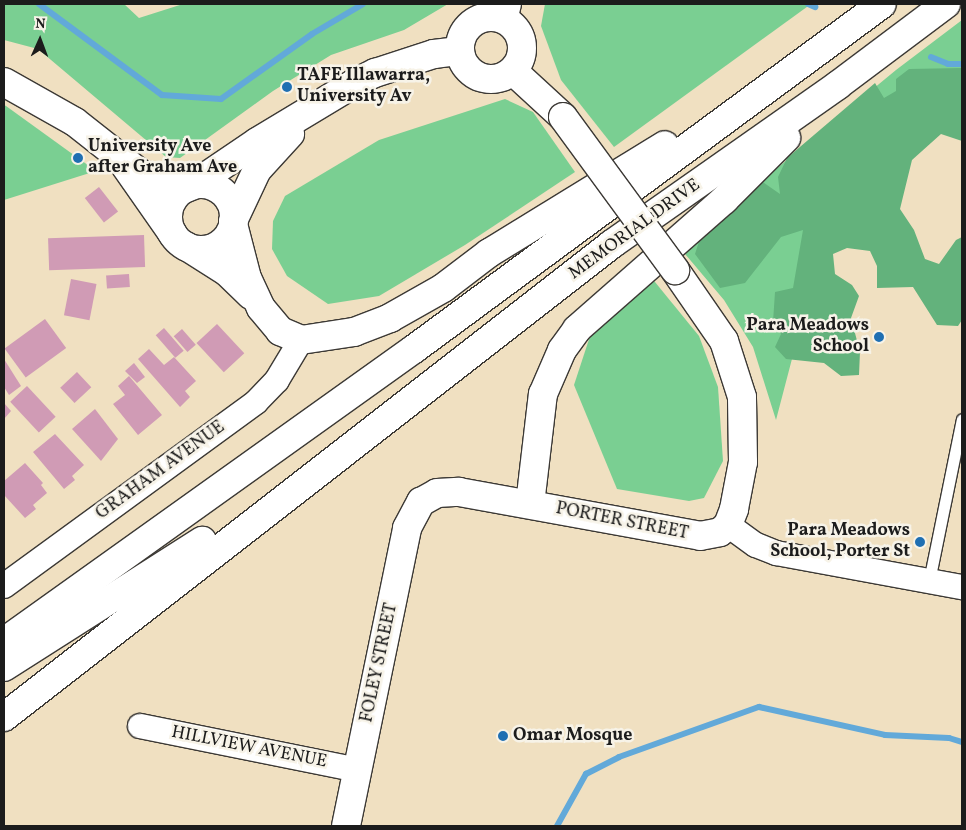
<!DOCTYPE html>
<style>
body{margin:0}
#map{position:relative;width:966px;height:830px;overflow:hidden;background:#f0e0c1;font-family:Vollkorn,serif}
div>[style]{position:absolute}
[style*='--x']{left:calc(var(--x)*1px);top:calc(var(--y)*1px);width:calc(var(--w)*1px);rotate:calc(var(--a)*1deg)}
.green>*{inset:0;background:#7acf92}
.forest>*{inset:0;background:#63b27c}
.stream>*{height:6px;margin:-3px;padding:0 3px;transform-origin:3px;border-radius:3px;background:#62a9d9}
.building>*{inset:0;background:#d09bb5;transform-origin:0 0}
.roads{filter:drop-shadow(1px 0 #3c3935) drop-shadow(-1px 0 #3c3935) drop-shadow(0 1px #3c3935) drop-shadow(0 -1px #3c3935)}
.lane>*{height:11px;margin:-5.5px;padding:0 5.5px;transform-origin:5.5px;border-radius:5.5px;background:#fff}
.street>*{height:24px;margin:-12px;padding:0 12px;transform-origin:12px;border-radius:12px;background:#fff}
.secondary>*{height:28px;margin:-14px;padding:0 14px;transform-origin:14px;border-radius:14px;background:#fff}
.secondary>.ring{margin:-14px;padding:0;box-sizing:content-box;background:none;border:28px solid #fff;border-radius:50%}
.highway>*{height:28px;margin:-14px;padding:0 14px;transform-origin:14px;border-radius:14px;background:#fff}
.bridges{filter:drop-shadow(1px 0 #3c3935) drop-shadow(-1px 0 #3c3935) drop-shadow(0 1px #3c3935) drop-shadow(0 -1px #3c3935)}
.secondary-bridge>*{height:28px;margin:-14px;padding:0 14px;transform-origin:14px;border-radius:14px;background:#fff}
.dots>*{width:14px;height:14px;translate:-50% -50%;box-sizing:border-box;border:2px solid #f7f3e8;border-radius:50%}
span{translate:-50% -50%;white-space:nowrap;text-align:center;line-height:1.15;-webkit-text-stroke:5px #f7f3e8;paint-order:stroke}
.poi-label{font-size:18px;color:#1c1c1c;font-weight:700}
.left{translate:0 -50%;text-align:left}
.right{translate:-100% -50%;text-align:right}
.street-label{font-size:18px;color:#1c1c1c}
.frame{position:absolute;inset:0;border:5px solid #1c1c1c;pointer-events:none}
.north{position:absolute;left:15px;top:15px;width:50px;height:50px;-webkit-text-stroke:4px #f7f3e8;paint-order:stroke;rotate:2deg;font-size:14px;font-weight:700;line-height:20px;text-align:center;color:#1c1c1c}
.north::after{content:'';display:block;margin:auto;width:18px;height:22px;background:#1c1c1c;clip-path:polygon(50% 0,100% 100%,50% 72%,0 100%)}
</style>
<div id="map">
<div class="green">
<div style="clip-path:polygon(4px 4px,124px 4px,139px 18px,183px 4px,448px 4px,404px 30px,331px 55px,273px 91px,180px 158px,166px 157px,38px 49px,4px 40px)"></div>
<div style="clip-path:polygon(545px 4px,811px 4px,614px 147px,561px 80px,541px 26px)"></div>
<div style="clip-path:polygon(962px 20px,962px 78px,832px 206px,776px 420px,753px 347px,724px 300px,680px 248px,896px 70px)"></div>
<div style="clip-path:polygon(505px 99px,533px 112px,575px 172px,465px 245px,379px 296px,328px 304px,287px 276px,272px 249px,273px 221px,285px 196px,379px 140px)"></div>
<div style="clip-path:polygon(4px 105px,6px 106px,96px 171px,4px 200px)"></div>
<div style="clip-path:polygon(646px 271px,699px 336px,718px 387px,723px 461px,704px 498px,689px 501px,617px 489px,574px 385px,594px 324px)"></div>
</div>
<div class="forest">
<div style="clip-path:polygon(962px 68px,962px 141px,941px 134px,912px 160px,900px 209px,914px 230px,925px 259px,939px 264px,956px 240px,962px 237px,962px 320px,958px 326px,937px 325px,913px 287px,877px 288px,877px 266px,870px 251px,847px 248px,833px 254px,835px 274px,852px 285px,859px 296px,851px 318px,860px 352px,859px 375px,841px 376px,824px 363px,786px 359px,775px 347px,781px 334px,773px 322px,775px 292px,793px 288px,803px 230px,781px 237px,745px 283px,720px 288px,695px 254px,703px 229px,760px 180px,780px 194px,778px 177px,787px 158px,875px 83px,884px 98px,896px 91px,896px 79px,909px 69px)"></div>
</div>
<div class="stream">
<div style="--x:39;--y:4;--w:153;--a:36.5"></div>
<div style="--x:162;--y:95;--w:59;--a:3.9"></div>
<div style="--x:221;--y:99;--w:112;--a:-35.5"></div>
<div style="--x:312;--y:34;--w:59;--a:-30.5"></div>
<div style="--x:808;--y:4;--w:8;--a:23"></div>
<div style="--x:931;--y:57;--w:18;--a:22"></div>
<div style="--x:948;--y:64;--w:14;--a:0"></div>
<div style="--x:557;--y:826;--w:60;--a:-60.9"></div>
<div style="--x:586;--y:774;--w:37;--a:-27"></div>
<div style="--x:619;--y:757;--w:149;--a:-19.7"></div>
<div style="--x:759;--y:707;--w:129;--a:12.5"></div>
<div style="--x:885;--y:735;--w:64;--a:2.7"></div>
<div style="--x:949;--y:738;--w:14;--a:17"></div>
</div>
<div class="building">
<div style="left:99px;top:187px;width:31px;height:18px;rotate:52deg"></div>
<div style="left:144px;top:235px;width:32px;height:96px;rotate:88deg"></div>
<div style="left:129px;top:274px;width:13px;height:23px;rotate:86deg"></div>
<div style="left:71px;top:279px;width:26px;height:37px;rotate:11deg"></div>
<div style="left:45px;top:319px;width:36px;height:50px;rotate:54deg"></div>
<div style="left:217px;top:324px;width:40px;height:28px;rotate:47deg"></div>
<div style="left:164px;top:328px;width:30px;height:11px;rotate:49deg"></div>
<div style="left:182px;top:329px;width:21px;height:11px;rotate:49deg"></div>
<div style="clip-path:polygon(149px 349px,164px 365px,174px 357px,196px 381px,185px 391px,190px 397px,180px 407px,138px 359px)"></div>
<div style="clip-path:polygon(4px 359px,21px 386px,9px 395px,4px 387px)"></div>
<div style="clip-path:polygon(134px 363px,145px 377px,137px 383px,125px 371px)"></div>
<div style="left:77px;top:372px;width:21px;height:23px;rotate:47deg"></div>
<div style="clip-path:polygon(129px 376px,162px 415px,138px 435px,113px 404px,125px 395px,118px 386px)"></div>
<div style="left:27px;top:386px;width:42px;height:23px;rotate:47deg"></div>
<div style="clip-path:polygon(4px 403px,11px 411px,4px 419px)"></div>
<div style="clip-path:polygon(95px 409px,118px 439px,101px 461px,72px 429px)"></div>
<div style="clip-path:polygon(55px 434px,84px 465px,72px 476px,75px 480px,64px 489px,33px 452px)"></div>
<div style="clip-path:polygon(25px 463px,43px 483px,41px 485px,47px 493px,33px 505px,36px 509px,25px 518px,4px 495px,4px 481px)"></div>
</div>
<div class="roads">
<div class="lane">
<div style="--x:929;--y:581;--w:165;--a:-78.5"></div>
</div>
<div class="street">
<div style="--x:505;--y:20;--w:16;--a:-76"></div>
<div style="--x:728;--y:525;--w:34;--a:36"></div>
<div style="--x:756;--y:545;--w:22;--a:22"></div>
<div style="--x:776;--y:553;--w:189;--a:10.4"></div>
<div style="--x:4;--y:586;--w:312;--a:-36.1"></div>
<div style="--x:256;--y:402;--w:30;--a:-46"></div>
<div style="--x:277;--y:380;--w:47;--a:-59"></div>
<div style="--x:140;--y:726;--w:222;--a:11.4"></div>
</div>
<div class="secondary">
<div class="ring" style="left:460px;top:17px;width:34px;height:34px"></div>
<div style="--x:513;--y:71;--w:68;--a:42.6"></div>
<div style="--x:4;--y:82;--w:81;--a:29.4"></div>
<div style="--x:75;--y:122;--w:84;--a:38.2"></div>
<div style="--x:141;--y:174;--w:48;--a:16.9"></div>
<div style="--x:126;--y:167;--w:82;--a:55"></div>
<div class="ring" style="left:168px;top:184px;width:38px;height:38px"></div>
<div style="--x:192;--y:186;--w:78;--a:-34.1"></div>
<div style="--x:257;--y:142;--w:112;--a:-31.1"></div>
<div style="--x:353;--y:84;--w:25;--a:-27"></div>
<div style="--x:375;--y:73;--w:62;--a:-17.9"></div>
<div style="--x:434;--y:54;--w:25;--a:-7"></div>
<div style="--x:233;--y:221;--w:56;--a:-64.8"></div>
<div style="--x:257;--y:170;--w:49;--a:-47.5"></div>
<div style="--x:233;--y:224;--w:56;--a:75.5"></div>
<div style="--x:247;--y:278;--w:33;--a:65"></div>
<div style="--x:261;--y:308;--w:30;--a:50"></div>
<div style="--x:280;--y:331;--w:23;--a:23"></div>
<div style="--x:186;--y:246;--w:49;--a:32.4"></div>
<div style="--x:227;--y:272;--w:33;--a:44"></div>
<div style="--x:346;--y:826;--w:304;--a:-78.4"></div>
<div style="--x:407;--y:528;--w:30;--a:-62"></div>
<div style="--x:421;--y:502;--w:18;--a:-29"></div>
<div style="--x:437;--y:493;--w:22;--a:-3"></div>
<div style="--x:459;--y:492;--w:245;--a:10.3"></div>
<div style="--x:700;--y:536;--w:20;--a:-11"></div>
<div style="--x:720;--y:532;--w:11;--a:-41"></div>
<div style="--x:728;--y:525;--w:17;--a:-69"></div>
<div style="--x:734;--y:509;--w:48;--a:-79.2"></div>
<div style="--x:743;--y:462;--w:65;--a:-90.9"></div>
<div style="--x:742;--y:397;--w:59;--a:-107.8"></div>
<div style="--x:724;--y:341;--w:86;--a:-124.6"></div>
</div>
<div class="highway">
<div style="--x:301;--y:340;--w:54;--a:-8.6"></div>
<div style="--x:354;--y:332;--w:39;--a:-21"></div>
<div style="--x:390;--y:318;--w:61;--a:-29.5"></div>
<div style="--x:443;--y:288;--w:58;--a:-37.3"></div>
<div style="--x:489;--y:253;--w:206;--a:-31.5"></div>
<div style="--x:530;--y:504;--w:111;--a:-83.3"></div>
<div style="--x:543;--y:394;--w:48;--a:-66.6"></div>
<div style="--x:562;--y:350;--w:26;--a:-54"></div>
<div style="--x:577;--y:329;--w:196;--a:-41.3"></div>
<div style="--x:724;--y:200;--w:88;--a:-45"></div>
<div style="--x:4;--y:642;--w:504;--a:-35.55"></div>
<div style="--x:414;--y:349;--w:581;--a:-36.4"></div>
<div style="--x:4;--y:667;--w:235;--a:-32.5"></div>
<div style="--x:4;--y:717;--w:770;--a:-37.88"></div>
<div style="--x:612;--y:244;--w:276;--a:-35.1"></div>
<div style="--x:838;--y:85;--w:135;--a:-36.9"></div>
</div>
</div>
<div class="bridges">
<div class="secondary-bridge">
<div style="--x:563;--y:117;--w:190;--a:53.8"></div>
</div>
</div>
<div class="dots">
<div style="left:287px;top:87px;background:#1f6fb2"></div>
<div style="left:78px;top:158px;background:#1f6fb2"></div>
<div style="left:879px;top:337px;background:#1f6fb2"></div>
<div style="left:920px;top:542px;background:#1f6fb2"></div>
<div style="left:503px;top:736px;background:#1f6fb2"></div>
</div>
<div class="poi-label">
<span class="left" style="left:297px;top:87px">TAFE Illawarra,<br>University Av</span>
<span class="left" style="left:88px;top:158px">University Ave<br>after Graham Ave</span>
<span class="right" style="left:869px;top:337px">Para Meadows<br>School</span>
<span class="right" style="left:910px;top:542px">Para Meadows<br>School, Porter St</span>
<span class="left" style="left:513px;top:736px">Omar Mosque</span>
</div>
<div class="street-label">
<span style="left:635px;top:230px;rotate:-36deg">MEMORIAL DRIVE</span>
<span style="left:161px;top:471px;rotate:-36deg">GRAHAM AVENUE</span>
<span style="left:622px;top:522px;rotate:11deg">PORTER STREET</span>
<span style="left:380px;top:663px;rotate:-78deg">FOLEY STREET</span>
<span style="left:249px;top:748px;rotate:11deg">HILLVIEW AVENUE</span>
</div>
<div class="frame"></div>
<div class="north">N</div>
</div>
